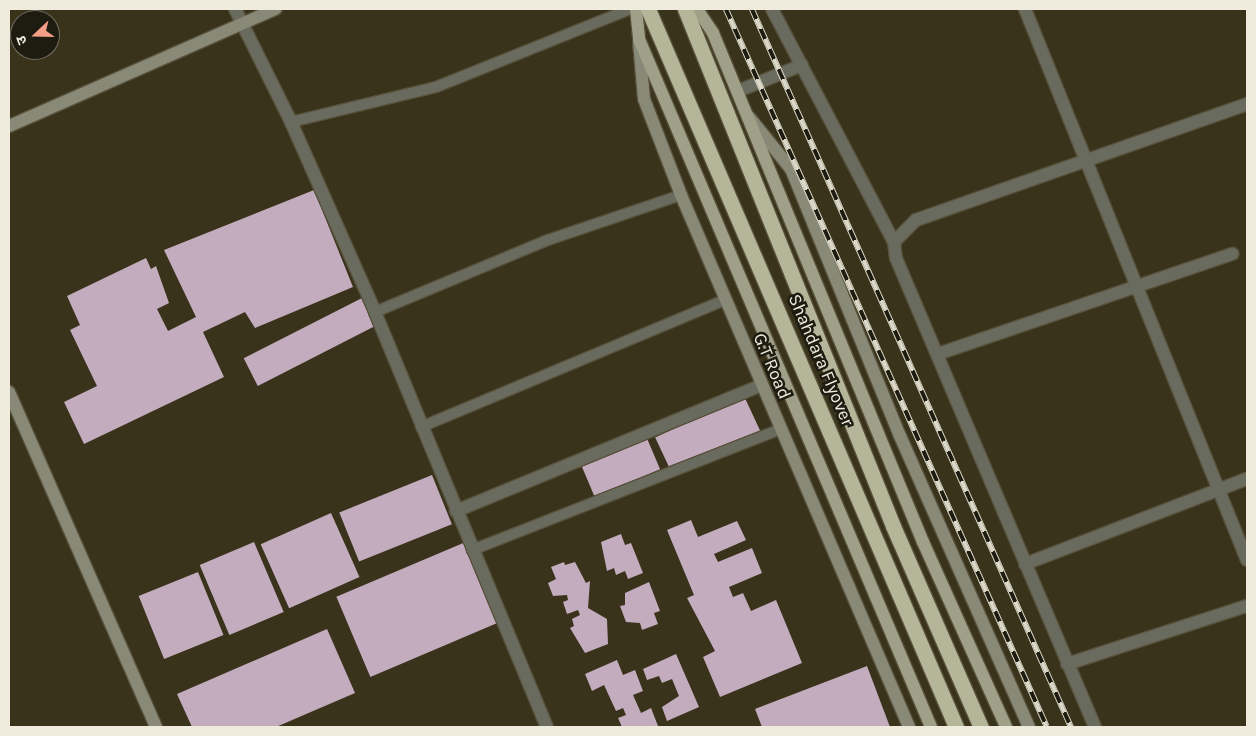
<!DOCTYPE html>
<meta charset="utf-8">
<style>
body{margin:0}
#map{position:relative;width:1256px;height:736px;overflow:hidden;background:#3a331b;font-family:Karla,"Noto Sans Devanagari",sans-serif}
div>[style]{position:absolute}
[style*='--x']{left:calc(var(--x)*1px);top:calc(var(--y)*1px);width:calc(var(--w)*1px);rotate:calc(var(--a)*1deg)}
.building>*{inset:0;background:#c4acbf;transform-origin:0 0}
.roads{filter:drop-shadow(1px 0 #57503a) drop-shadow(-1px 0 #57503a) drop-shadow(0 1px #57503a) drop-shadow(0 -1px #57503a)}
.lane>*{height:10px;margin:-5px;padding:0 5px;transform-origin:5px;border-radius:5px;background:#6a6b5f}
.street>*{height:12px;margin:-6px;padding:0 6px;transform-origin:6px;border-radius:6px;background:#6a6b5f}
.secondary>*{height:12px;margin:-6px;padding:0 6px;transform-origin:6px;border-radius:6px;background:#898977}
.primary>*{height:12px;margin:-6px;padding:0 6px;transform-origin:6px;border-radius:6px;background:#a0a089}
.highway>*{height:15px;margin:-7.5px;padding:0 7.5px;transform-origin:7.5px;border-radius:7.5px;background:#b5b699}
.rail>*{height:5.5px;margin-top:-2.75px;transform-origin:0;background:repeating-linear-gradient(90deg,#1e1b11 0 11px,#dcd8c9 0 22px);box-sizing:border-box;border-block:1px solid #dcd8c9}
span{translate:-50% -50%;white-space:nowrap;text-align:center;line-height:1.15;-webkit-text-stroke:5px #1e1b11;paint-order:stroke}
.street-label{font-size:18px;color:#efebdd}
.frame{position:absolute;inset:0;border:10px solid #efebdd;pointer-events:none}
.north{position:absolute;left:10px;top:10px;width:50px;height:50px;box-sizing:border-box;background:#1e1b11;border:1px solid #726e63;border-radius:50%;rotate:249deg;font-size:14px;font-weight:700;line-height:20px;text-align:center;color:#efebdd}
.north::after{content:'';display:block;margin:auto;width:18px;height:22px;background:#f49e88;clip-path:polygon(50% 0,100% 100%,50% 72%,0 100%)}
</style>
<div id="map">
<div class="building">
<div style="clip-path:polygon(314px 190px,353px 287px,255px 328px,245px 312px,203px 332px,224px 377px,84px 444px,64px 402px,97px 386px,70px 330px,80px 325px,67px 296px,146px 258px,151px 269px,156px 266px,169px 303px,157px 309px,168px 331px,196px 317px,164px 250px)"></div>
<div style="left:364px;top:297px;width:31px;height:135px;rotate:63deg"></div>
<div style="left:744px;top:396px;width:38px;height:98px;rotate:65deg"></div>
<div style="left:646px;top:436px;width:36px;height:71px;rotate:67deg"></div>
<div style="left:432px;top:475px;width:53px;height:100px;rotate:68deg"></div>
<div style="left:331px;top:513px;width:70px;height:77px;rotate:66deg"></div>
<div style="clip-path:polygon(691px 520px,698px 537px,737px 521px,746px 540px,714px 554px,718px 562px,752px 548px,762px 573px,729px 587px,733px 597px,743px 593px,751px 611px,776px 600px,802px 663px,720px 697px,703px 657px,715px 651px,687px 598px,694px 595px,667px 530px)"></div>
<div style="clip-path:polygon(621px 534px,625px 545px,631px 543px,643px 573px,628px 579px,625px 571px,616px 575px,614px 568px,607px 571px,601px 542px)"></div>
<div style="left:468px;top:541px;width:87px;height:143px;rotate:67deg"></div>
<div style="left:254px;top:542px;width:76px;height:59px;rotate:67deg"></div>
<div style="clip-path:polygon(564px 562px,565px 565px,575px 562px,586px 583px,590px 581px,588px 608px,607px 619px,608px 644px,585px 653px,570px 628px,574px 626px,572px 619px,580px 615px,578px 610px,567px 614px,563px 602px,568px 600px,567px 595px,553px 596px,548px 583px,556px 579px,551px 567px)"></div>
<div style="left:198px;top:572px;width:68px;height:64px;rotate:68deg"></div>
<div style="clip-path:polygon(649px 582px,660px 611px,654px 613px,658px 624px,642px 630px,640px 623px,626px 622px,620px 606px,625px 605px,625px 593px)"></div>
<div style="clip-path:polygon(327px 629px,355px 693px,276px 727px,192px 727px,177px 694px)"></div>
<div style="clip-path:polygon(676px 654px,699px 707px,667px 721px,662px 707px,679px 696px,672px 679px,662px 683px,659px 676px,647px 680px,643px 669px)"></div>
<div style="clip-path:polygon(617px 660px,623px 675px,635px 670px,643px 691px,633px 695px,641px 713px,651px 708px,658px 726px,622px 727px,618px 718px,626px 715px,623px 708px,616px 711px,604px 685px,592px 691px,585px 674px)"></div>
<div style="clip-path:polygon(867px 666px,890px 727px,762px 727px,755px 709px)"></div>
</div>
<div class="roads">
<div class="lane">
<div style="--x:291;--y:122;--w:149;--a:-13.6"></div>
<div style="--x:436;--y:87;--w:209;--a:-21.9"></div>
<div style="--x:375;--y:312;--w:187;--a:-22.6"></div>
<div style="--x:548;--y:240;--w:140;--a:-18.7"></div>
<div style="--x:421;--y:427;--w:329;--a:-22.7"></div>
<div style="--x:472;--y:550;--w:331;--a:-21.4"></div>
</div>
<div class="street">
<div style="--x:235;--y:9;--w:126;--a:63.6"></div>
<div style="--x:291;--y:122;--w:208;--a:66.1"></div>
<div style="--x:375;--y:312;--w:449;--a:67.5"></div>
<div style="--x:772;--y:9;--w:263;--a:62.4"></div>
<div style="--x:894;--y:242;--w:16;--a:83"></div>
<div style="--x:896;--y:258;--w:509;--a:67.01"></div>
<div style="--x:1025;--y:9;--w:594;--a:68.06"></div>
<div style="--x:738;--y:91;--w:69;--a:-22.1"></div>
<div style="--x:894;--y:242;--w:31;--a:-45"></div>
<div style="--x:916;--y:220;--w:351;--a:-19.3"></div>
<div style="--x:938;--y:354;--w:311;--a:-18.8"></div>
<div style="--x:456;--y:511;--w:330;--a:-22.4"></div>
<div style="--x:1025;--y:564;--w:238;--a:-21"></div>
<div style="--x:1067;--y:664;--w:189;--a:-17.9"></div>
</div>
<div class="secondary">
<div style="--x:639;--y:42;--w:57;--a:85"></div>
<div style="--x:644;--y:99;--w:103;--a:68.9"></div>
<div style="--x:681;--y:195;--w:579;--a:66.8"></div>
<div style="--x:749;--y:117;--w:67;--a:51.1"></div>
<div style="--x:791;--y:169;--w:288;--a:67.8"></div>
<div style="--x:900;--y:436;--w:318;--a:66.1"></div>
<div style="--x:9;--y:126;--w:291;--a:-23.7"></div>
<div style="--x:9;--y:392;--w:366;--a:66.3"></div>
</div>
<div class="primary">
<div style="--x:636;--y:9;--w:30;--a:84"></div>
<div style="--x:639;--y:39;--w:747;--a:67"></div>
<div style="--x:697;--y:9;--w:29;--a:56"></div>
<div style="--x:713;--y:33;--w:551;--a:67.58"></div>
<div style="--x:923;--y:542;--w:203;--a:65.8"></div>
</div>
<div class="highway">
<div style="--x:648;--y:9;--w:781;--a:66.78"></div>
<div style="--x:685;--y:9;--w:557;--a:68.08"></div>
<div style="--x:893;--y:526;--w:219;--a:66.4"></div>
</div>
</div>
<div class="rail">
<div style="--x:726;--y:9;--w:786;--a:65.91"></div>
<div style="--x:752;--y:9;--w:786;--a:66.04"></div>
</div>
<div class="street-label">
<span style="left:821px;top:360px;rotate:67deg">Shahdara Flyover</span>
<span style="left:772px;top:366px;rotate:67deg">G.T Road</span>
</div>
<div class="frame"></div>
<div class="north">उ</div>
</div>
